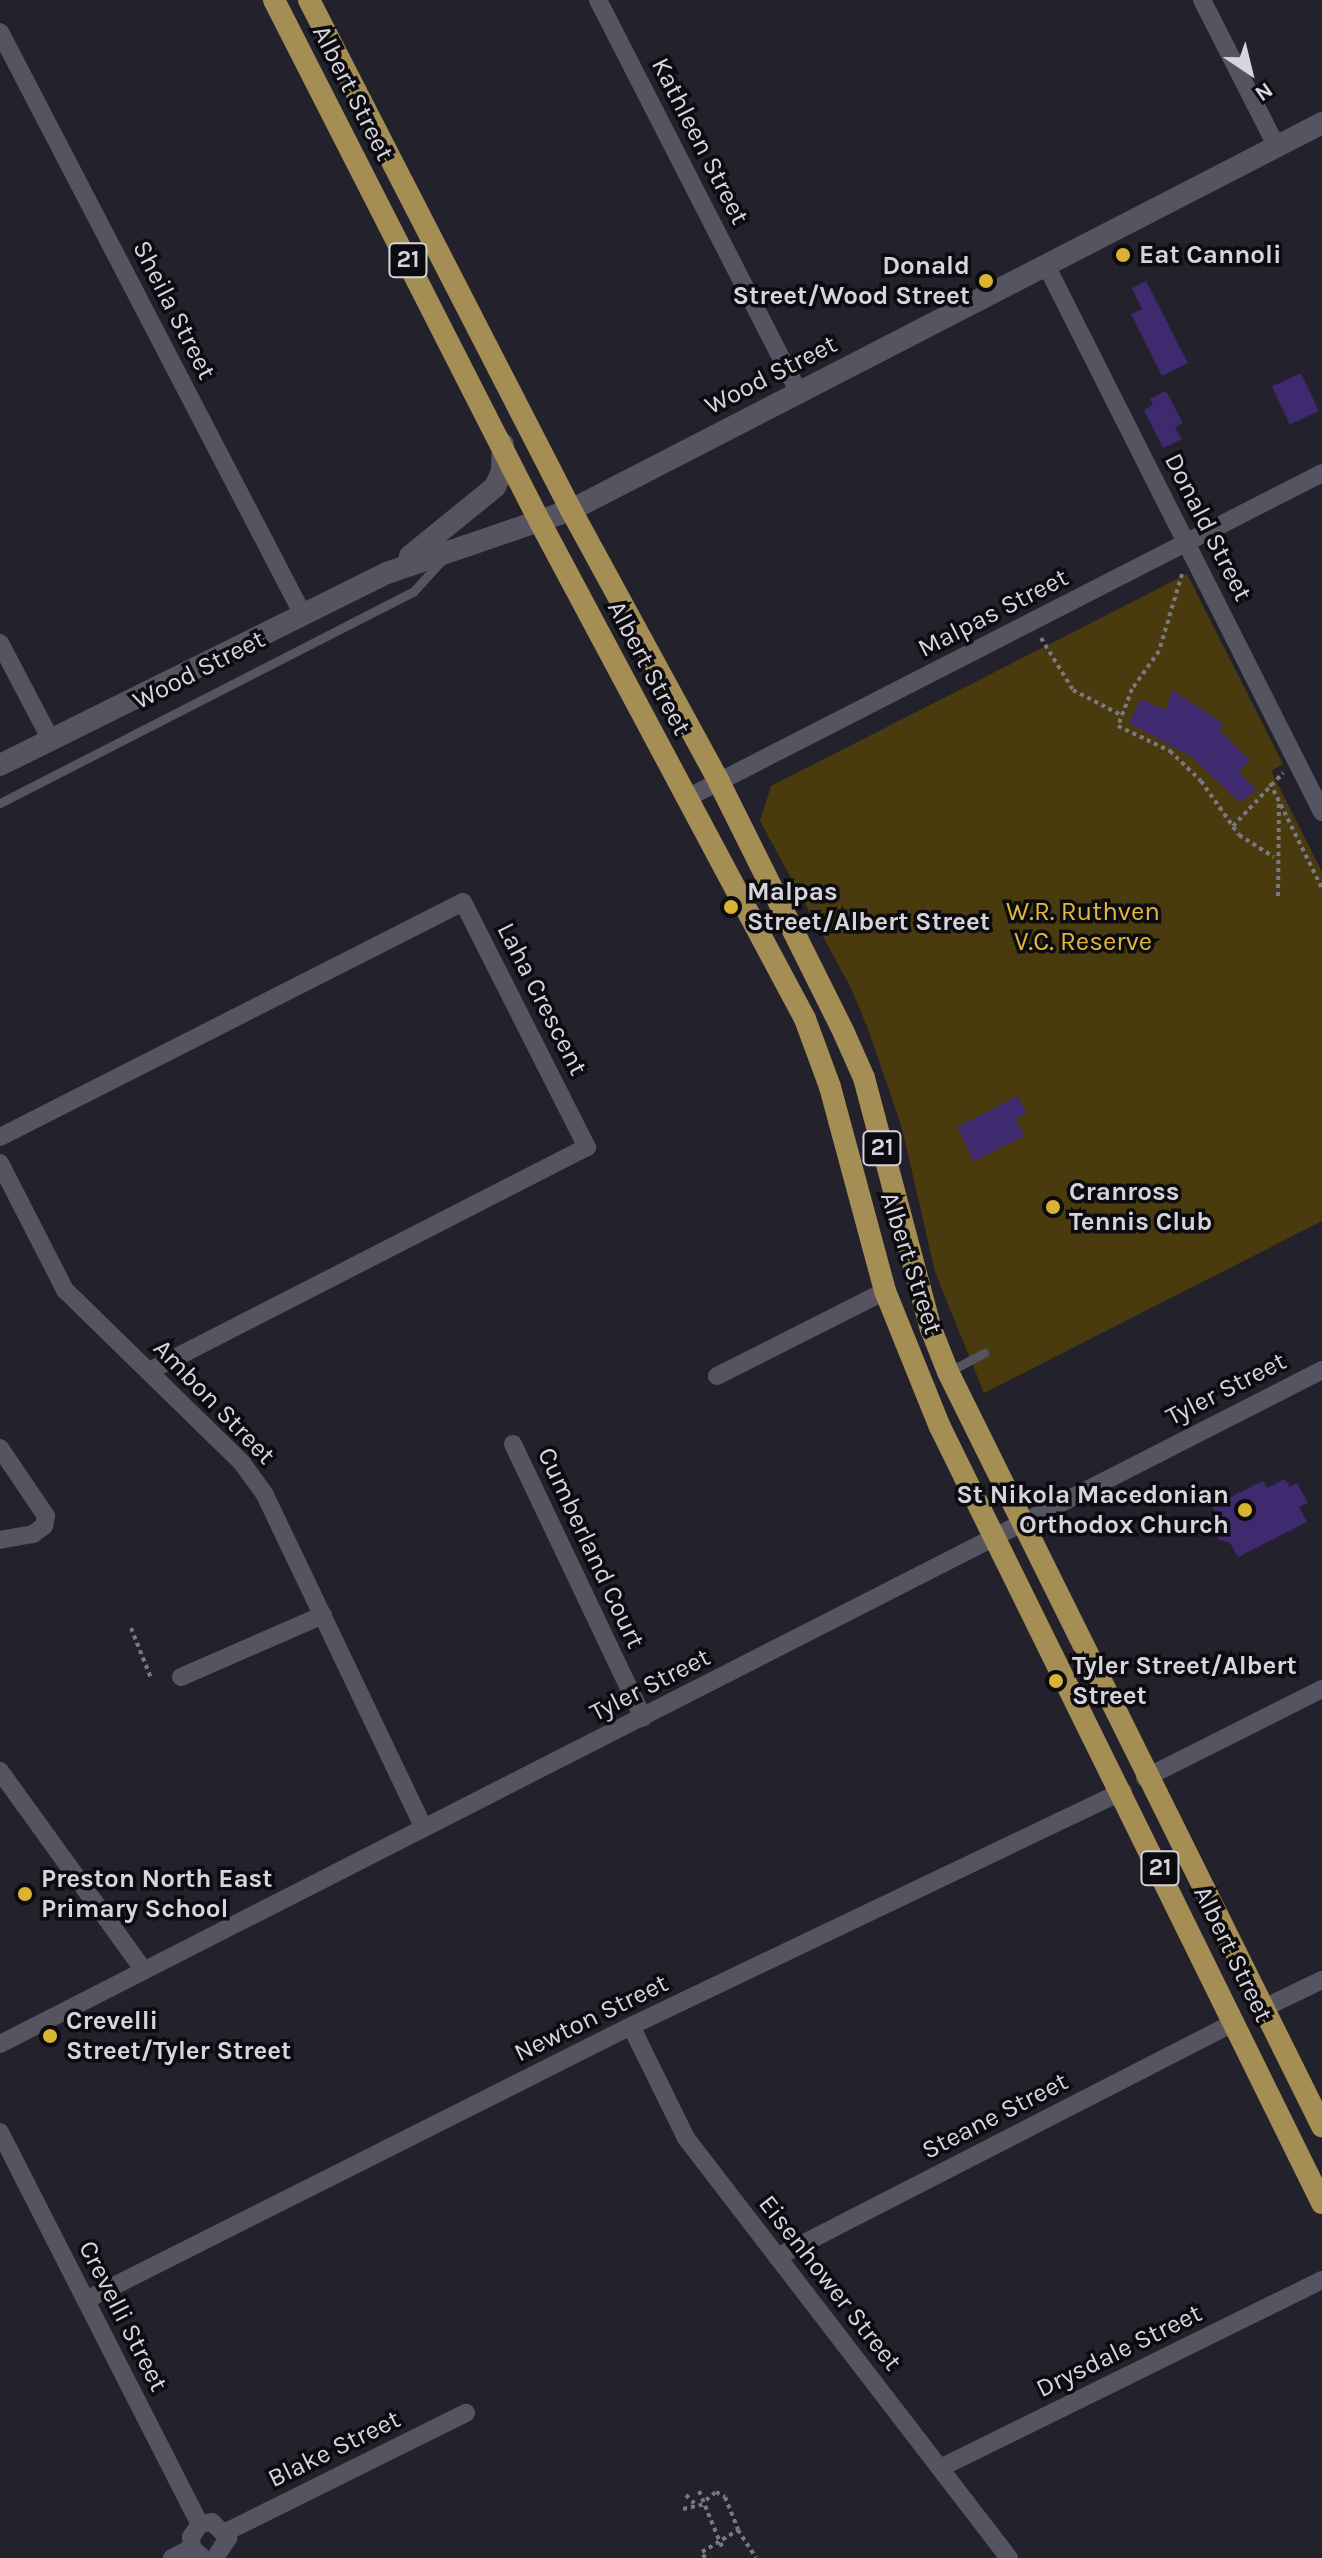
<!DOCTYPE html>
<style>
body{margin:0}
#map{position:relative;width:1322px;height:2558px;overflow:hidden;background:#23212c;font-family:Karla,sans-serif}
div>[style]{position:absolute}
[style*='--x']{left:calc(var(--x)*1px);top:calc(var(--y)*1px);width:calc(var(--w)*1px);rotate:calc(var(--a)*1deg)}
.green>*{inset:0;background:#493b0d}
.building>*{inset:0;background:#3f296f;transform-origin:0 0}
.path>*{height:4px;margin-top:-2px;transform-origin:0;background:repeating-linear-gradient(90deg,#7a7982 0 4px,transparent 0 8px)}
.service>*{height:9px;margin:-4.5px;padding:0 4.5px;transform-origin:4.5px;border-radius:4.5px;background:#565460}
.minor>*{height:18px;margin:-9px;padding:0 9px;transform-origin:9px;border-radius:9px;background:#565460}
.tertiary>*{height:22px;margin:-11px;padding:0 11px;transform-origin:11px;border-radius:11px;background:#565460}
.trunk>*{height:22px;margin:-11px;padding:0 11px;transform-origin:11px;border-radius:11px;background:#a48e54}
.dots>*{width:22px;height:22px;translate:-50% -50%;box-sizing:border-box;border:4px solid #0c0b10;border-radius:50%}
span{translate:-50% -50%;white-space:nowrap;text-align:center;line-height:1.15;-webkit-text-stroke:7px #0c0b10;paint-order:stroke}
.shield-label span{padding:2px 6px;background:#0c0b10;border:2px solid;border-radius:6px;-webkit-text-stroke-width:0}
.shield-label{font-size:24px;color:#d6d5dc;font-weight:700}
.street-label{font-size:26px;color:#d6d5dc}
.poi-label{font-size:26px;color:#d6d5dc;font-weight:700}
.left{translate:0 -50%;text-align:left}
.right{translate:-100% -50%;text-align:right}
.park-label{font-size:26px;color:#e2ba39}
.north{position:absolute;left:1210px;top:32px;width:80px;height:80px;-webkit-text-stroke:6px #0c0b10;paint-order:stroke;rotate:145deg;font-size:22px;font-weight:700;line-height:32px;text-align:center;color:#d6d5dc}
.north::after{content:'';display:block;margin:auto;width:28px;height:36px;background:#d6d5dc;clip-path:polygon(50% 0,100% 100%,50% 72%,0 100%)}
</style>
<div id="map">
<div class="green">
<div style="clip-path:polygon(1187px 574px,1283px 764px,1271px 771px,1322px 872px,1322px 1221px,984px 1393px,935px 1272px,902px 1128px,868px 1029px,851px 988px,760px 821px,771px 786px)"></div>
</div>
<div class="building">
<div style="clip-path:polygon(1146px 281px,1188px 363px,1162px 376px,1131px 314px,1142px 309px,1132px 288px)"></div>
<div style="left:1301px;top:373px;width:42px;height:32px;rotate:65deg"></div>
<div style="clip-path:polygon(1166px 391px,1183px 423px,1175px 427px,1182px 439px,1163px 448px,1144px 410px,1153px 405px,1150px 399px)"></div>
<div style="clip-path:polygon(1172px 690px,1223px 723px,1220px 731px,1250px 760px,1239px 771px,1256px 790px,1240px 802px,1190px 756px,1129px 723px,1140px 699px,1166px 710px)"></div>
<div style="clip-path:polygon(1018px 1096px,1026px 1113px,1016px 1119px,1024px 1136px,974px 1161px,957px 1127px)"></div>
<div style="clip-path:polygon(1285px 1479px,1290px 1487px,1297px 1483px,1308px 1503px,1299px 1507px,1307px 1522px,1238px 1557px,1230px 1543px,1218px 1539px,1219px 1519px,1212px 1506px,1263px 1481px,1267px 1488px)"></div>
</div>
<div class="path">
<div style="--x:1182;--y:574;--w:80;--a:106.6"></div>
<div style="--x:1159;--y:651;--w:47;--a:125.4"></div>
<div style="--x:1132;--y:689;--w:40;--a:111"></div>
<div style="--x:1118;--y:726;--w:58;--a:25.7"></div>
<div style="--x:1170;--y:751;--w:43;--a:44.1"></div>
<div style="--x:1201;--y:781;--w:66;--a:54.9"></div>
<div style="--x:1239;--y:835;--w:41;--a:32.2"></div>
<div style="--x:1041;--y:638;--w:61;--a:58.4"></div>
<div style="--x:1073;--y:690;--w:56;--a:27.5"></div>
<div style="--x:1270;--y:783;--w:117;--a:63.7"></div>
<div style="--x:1233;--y:826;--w:73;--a:-46.7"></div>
<div style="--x:1278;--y:896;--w:93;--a:-89.4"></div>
<div style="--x:131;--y:1628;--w:54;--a:68.2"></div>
<div style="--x:699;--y:2491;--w:61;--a:67.7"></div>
<div style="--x:686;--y:2495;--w:13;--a:45"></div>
<div style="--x:706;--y:2500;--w:13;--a:-39"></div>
<div style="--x:716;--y:2492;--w:10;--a:29"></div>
<div style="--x:725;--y:2497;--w:35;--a:68"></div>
<div style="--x:683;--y:2509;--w:23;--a:-13"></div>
<div style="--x:705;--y:2558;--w:7;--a:-117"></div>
<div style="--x:702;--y:2552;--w:42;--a:-31.4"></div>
<div style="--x:738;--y:2530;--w:33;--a:57"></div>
</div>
<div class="service">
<div style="--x:0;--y:803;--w:464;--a:-27.1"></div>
<div style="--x:413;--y:592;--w:43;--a:-47.8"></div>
<div style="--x:948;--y:1372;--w:41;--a:-27.8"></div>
</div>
<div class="minor">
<div style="--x:598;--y:0;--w:441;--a:62.9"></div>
<div style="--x:1202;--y:0;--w:165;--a:63"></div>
<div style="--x:0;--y:32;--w:655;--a:62.53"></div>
<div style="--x:1046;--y:265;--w:613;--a:63.23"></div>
<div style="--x:0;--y:643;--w:110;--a:62.3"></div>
<div style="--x:687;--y:798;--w:713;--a:-27.1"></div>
<div style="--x:0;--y:1137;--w:519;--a:-26.91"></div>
<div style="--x:463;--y:902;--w:275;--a:63.2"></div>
<div style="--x:587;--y:1147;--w:490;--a:152.9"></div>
<div style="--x:0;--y:1163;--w:143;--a:62.9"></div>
<div style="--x:65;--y:1290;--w:248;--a:44.3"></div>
<div style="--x:242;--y:1463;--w:39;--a:54"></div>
<div style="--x:265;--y:1495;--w:369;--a:64.5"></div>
<div style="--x:717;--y:1376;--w:188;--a:-26.8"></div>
<div style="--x:513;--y:1444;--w:303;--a:64.6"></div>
<div style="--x:0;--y:1448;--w:82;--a:55.9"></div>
<div style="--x:46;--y:1516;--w:10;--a:101"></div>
<div style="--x:44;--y:1526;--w:14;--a:144"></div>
<div style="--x:33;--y:1534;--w:34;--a:170"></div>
<div style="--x:181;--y:1677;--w:155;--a:-23.6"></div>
<div style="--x:0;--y:1771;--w:246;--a:54.2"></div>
<div style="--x:1145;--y:1778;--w:198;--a:-26.7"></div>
<div style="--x:1264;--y:2008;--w:64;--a:-25.8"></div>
<div style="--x:631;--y:2026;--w:125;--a:63.8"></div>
<div style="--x:686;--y:2138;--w:530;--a:52.44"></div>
<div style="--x:0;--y:2044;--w:1484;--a:-27.01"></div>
<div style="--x:0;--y:2132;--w:440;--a:63"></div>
<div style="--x:777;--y:2257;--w:515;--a:-27.16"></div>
<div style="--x:86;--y:2300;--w:610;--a:-26.69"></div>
<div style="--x:631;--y:2026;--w:545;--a:-25.53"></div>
<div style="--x:940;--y:2468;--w:426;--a:-26.2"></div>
<div style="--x:226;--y:2532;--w:268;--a:-26.4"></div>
<div style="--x:172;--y:2558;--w:22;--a:-27"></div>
<div style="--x:203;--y:2558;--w:15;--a:-138"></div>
<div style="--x:192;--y:2548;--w:11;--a:-95"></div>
<div style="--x:191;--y:2537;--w:16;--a:-55"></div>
<div style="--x:200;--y:2524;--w:12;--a:-9"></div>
<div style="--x:212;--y:2522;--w:23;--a:45"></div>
<div style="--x:228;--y:2538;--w:24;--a:123"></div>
</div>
<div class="tertiary">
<div style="--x:410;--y:556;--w:109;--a:-39.1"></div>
<div style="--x:495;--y:487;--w:17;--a:-66"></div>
<div style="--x:502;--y:471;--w:27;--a:-88"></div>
<div style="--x:0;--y:765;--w:432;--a:-26.4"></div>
<div style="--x:387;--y:573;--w:194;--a:-18.9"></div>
<div style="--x:571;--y:510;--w:845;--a:-27.26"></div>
</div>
<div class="trunk">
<div style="--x:274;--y:0;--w:586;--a:63"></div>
<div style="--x:540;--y:522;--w:563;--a:61.93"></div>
<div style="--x:805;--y:1019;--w:72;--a:69.8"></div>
<div style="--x:830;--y:1087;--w:211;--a:74.9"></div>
<div style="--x:885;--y:1291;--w:147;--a:68"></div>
<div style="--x:940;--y:1427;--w:865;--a:63.79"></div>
<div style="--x:309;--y:0;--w:573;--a:62.81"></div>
<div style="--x:571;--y:510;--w:310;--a:61.4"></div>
<div style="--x:719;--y:782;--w:280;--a:63.5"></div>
<div style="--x:844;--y:1033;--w:49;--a:66"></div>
<div style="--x:864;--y:1078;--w:260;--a:75.1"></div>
<div style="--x:931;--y:1329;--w:46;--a:68.4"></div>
<div style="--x:948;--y:1372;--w:842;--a:63.62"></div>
</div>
<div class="dots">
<div style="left:1123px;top:255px;background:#dab333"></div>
<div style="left:986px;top:281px;background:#dab333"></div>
<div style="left:731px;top:907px;background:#dab333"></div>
<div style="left:1053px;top:1207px;background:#dab333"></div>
<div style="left:1245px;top:1510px;background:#dab333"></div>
<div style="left:1056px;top:1681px;background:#dab333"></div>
<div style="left:25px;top:1894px;background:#dab333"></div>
<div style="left:50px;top:2036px;background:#dab333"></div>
</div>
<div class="shield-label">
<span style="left:408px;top:260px">21</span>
<span style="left:882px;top:1148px">21</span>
<span style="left:1160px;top:1868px">21</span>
</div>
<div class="street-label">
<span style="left:353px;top:93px;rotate:63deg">Albert Street</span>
<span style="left:700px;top:141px;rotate:63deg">Kathleen Street</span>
<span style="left:174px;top:310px;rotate:63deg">Sheila Street</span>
<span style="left:771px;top:375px;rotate:-27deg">Wood Street</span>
<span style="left:1208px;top:527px;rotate:63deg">Donald Street</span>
<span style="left:993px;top:613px;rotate:-27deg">Malpas Street</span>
<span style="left:649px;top:668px;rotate:62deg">Albert Street</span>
<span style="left:199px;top:670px;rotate:-27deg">Wood Street</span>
<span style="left:542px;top:999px;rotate:63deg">Laha Crescent</span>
<span style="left:911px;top:1263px;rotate:72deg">Albert Street</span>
<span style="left:1226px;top:1389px;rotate:-27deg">Tyler Street</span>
<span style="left:214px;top:1402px;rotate:46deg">Ambon Street</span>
<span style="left:591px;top:1548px;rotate:65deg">Cumberland Court</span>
<span style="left:650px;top:1685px;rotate:-27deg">Tyler Street</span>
<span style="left:1233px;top:1954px;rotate:64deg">Albert Street</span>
<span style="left:591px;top:2018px;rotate:-26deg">Newton Street</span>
<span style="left:995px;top:2116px;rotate:-27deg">Steane Street</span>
<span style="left:830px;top:2283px;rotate:52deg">Eisenhower Street</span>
<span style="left:123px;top:2316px;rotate:63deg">Crevelli Street</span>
<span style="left:1119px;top:2351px;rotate:-26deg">Drysdale Street</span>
<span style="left:334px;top:2449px;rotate:-26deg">Blake Street</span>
</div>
<div class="poi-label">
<span class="left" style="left:1139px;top:255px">Eat Cannoli</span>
<span class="right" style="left:970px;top:281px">Donald<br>Street/Wood Street</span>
<span class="left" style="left:747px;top:907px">Malpas<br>Street/Albert Street</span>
<span class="left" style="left:1069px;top:1207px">Cranross<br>Tennis Club</span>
<span class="right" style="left:1229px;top:1510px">St Nikola Macedonian<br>Orthodox Church</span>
<span class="left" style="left:1072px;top:1681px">Tyler Street/Albert<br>Street</span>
<span class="left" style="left:41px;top:1894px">Preston North East<br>Primary School</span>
<span class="left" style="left:66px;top:2036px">Crevelli<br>Street/Tyler Street</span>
</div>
<div class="park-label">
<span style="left:1083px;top:927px">W.R. Ruthven<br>V.C. Reserve</span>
</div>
<div class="north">N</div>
</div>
